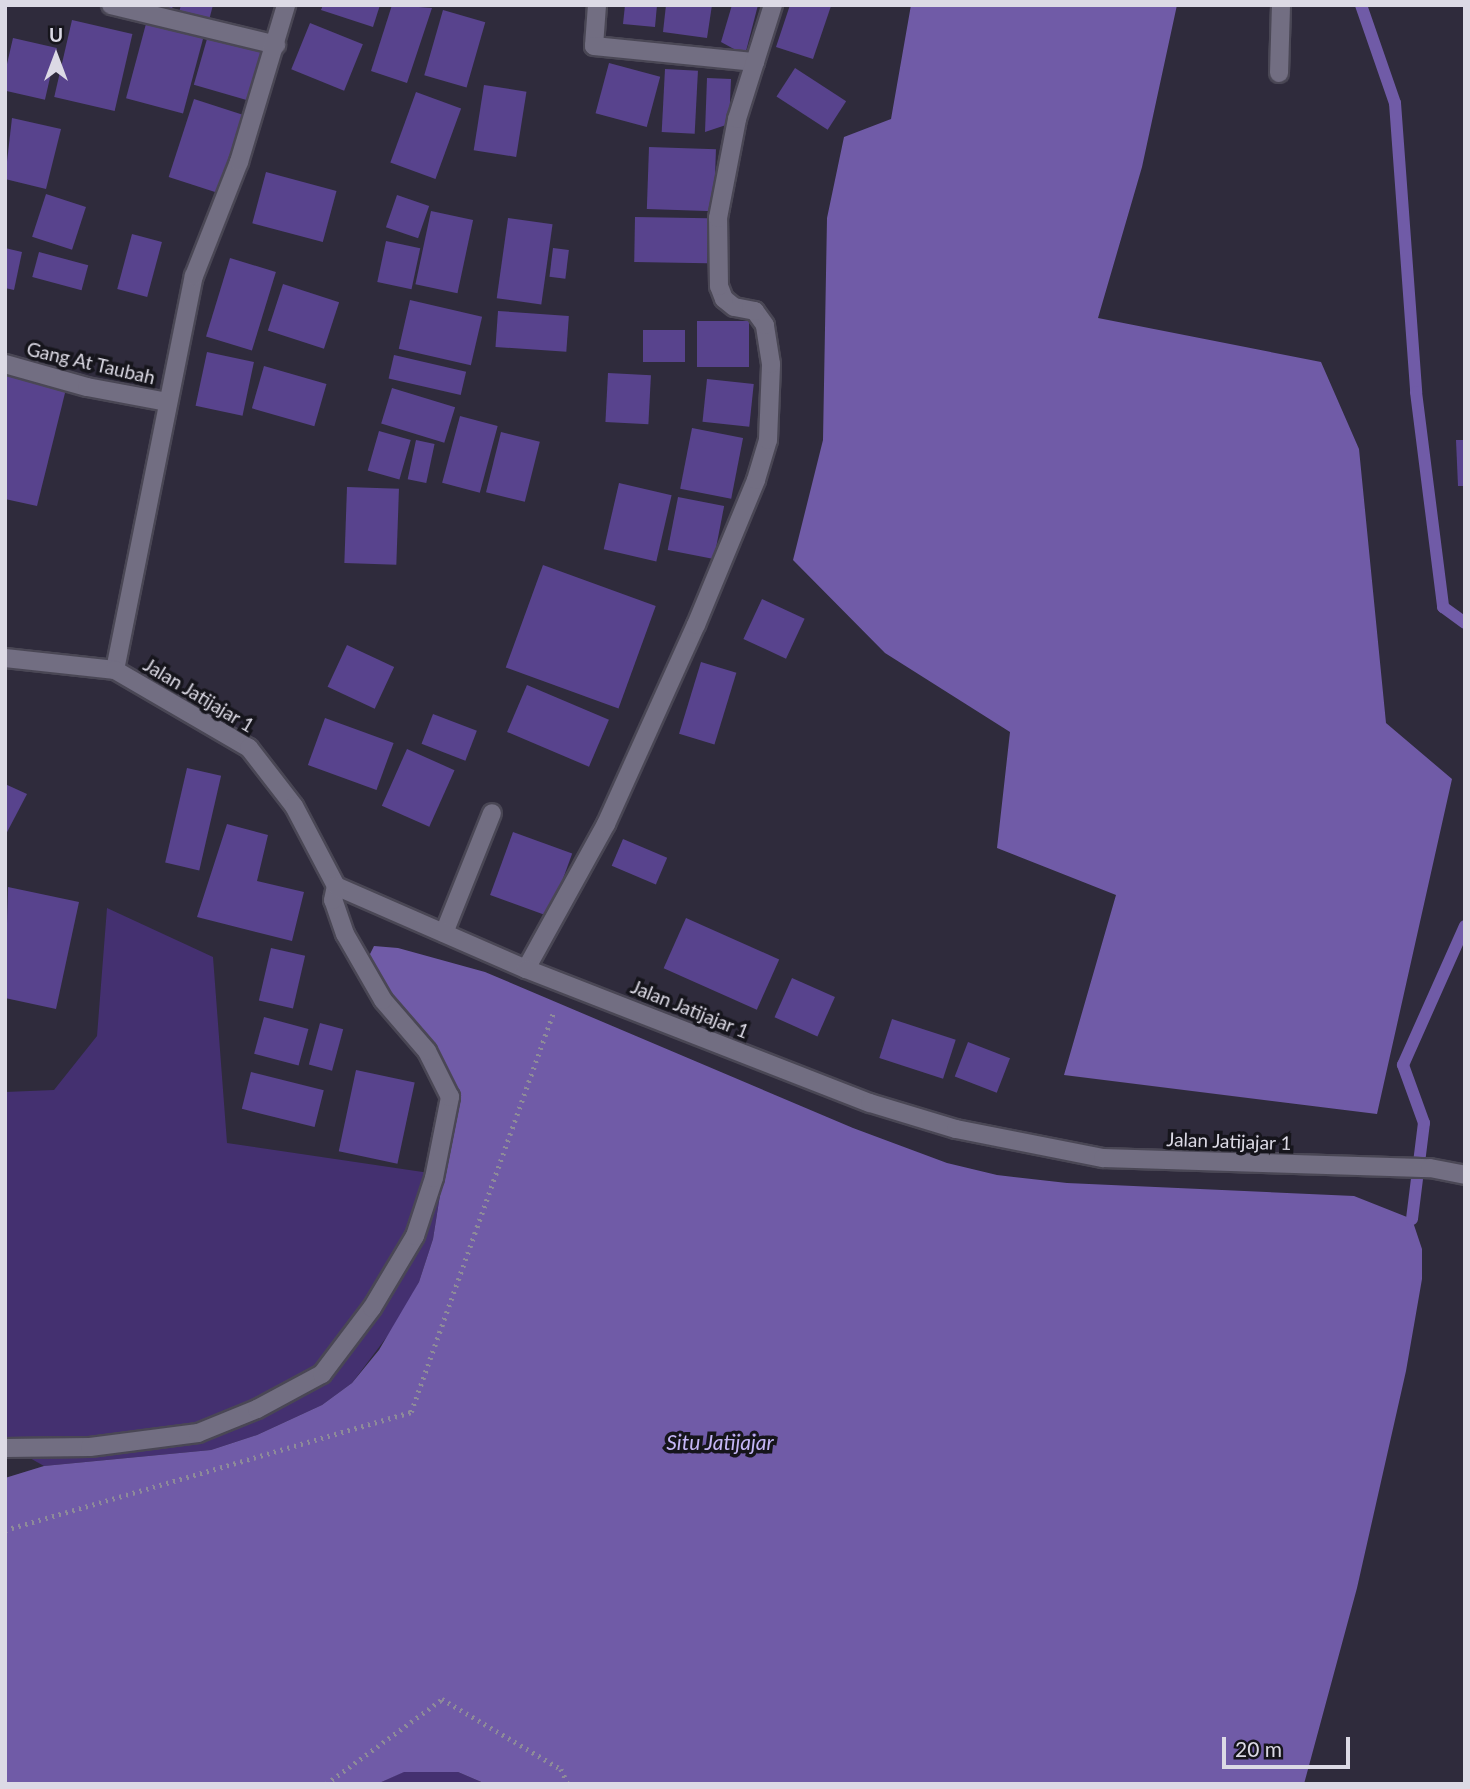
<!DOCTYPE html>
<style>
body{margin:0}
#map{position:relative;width:1470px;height:1789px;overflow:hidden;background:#2f2b3c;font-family:Lato,sans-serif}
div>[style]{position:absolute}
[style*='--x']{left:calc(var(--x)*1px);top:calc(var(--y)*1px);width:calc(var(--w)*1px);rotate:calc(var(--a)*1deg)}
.green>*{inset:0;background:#443070}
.water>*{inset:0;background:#705ba7}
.stream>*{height:12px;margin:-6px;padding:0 6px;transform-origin:6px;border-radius:6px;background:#705ba7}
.building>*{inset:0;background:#58438d;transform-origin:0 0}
.path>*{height:4.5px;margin-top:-2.25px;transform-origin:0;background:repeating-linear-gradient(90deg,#8e8b99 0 2px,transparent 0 7px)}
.roads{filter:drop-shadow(2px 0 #4a4755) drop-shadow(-2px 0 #4a4755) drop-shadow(0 2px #4a4755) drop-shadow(0 -2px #4a4755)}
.minor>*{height:18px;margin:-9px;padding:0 9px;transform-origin:9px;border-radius:9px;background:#726e82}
.tertiary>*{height:18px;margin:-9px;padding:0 9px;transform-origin:9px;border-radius:9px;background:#726e82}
span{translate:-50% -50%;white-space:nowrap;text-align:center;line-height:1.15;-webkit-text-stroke:7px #16151c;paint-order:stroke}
.street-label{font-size:19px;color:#dcdae5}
.water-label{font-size:21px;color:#c5b7f6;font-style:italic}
.frame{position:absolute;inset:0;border:7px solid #dcdae5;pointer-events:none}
.north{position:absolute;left:21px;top:21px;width:70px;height:70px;-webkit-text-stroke:5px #16151c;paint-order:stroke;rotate:0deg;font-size:19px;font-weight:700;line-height:28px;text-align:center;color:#dcdae5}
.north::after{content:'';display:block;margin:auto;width:24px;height:32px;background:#dcdae5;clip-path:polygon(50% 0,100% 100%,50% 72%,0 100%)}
.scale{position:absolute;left:1222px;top:1737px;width:128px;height:32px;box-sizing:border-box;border:4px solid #dcdae5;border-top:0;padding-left:9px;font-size:21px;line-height:24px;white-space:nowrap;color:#dcdae5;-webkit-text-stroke:5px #16151c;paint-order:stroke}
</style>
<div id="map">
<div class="green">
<div style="clip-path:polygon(107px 908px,213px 957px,227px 1143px,443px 1175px,433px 1239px,419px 1282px,398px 1322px,352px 1383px,322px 1405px,257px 1435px,211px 1450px,44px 1466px,5px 1444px,5px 1092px,54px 1090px,97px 1036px)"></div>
<div style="clip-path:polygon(403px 1772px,458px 1772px,486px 1784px,377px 1784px)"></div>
</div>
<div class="water">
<div style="clip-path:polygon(911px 5px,1177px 5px,1142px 167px,1098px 318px,1321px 362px,1359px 449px,1386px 723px,1452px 779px,1377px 1114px,1064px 1075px,1116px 895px,997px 848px,1010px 732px,885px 653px,793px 560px,823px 440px,827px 218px,844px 137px,891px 119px)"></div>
<div style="clip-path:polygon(374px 946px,398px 948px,485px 972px,853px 1128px,947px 1163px,997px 1175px,1067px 1183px,1354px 1196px,1412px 1219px,1422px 1249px,1422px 1279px,1406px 1371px,1357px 1588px,1304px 1784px,486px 1784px,458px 1772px,404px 1772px,377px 1784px,5px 1784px,5px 1478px,44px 1466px,211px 1450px,257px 1435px,322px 1405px,352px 1383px,379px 1350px,419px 1282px,433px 1239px,455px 1101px,392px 1004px,368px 958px)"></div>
</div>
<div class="stream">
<div style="--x:1361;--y:5;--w:104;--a:70.9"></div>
<div style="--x:1395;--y:103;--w:290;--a:85.8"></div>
<div style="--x:1416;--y:392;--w:217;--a:82.8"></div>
<div style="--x:1443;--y:607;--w:27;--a:36"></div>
<div style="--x:1412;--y:1219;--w:97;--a:-82.9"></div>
<div style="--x:1424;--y:1123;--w:62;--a:-109.9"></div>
<div style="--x:1403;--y:1065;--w:152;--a:-66"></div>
</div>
<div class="building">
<div style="clip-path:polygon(144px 5px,173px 5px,171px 13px)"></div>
<div style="clip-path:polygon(181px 5px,213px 5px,208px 24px,178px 16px)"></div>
<div style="clip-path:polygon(323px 5px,380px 5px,373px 27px,321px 10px)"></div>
<div style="clip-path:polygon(392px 5px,432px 8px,407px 83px,371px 71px)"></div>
<div style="clip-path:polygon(625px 5px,657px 5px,655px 27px,623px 24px)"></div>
<div style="clip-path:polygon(666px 5px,712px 5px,707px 38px,663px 32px)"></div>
<div style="clip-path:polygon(732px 5px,758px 5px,745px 55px,721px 42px)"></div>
<div style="clip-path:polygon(790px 5px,831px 6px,813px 59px,776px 47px)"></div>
<div style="left:443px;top:10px;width:44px;height:68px;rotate:16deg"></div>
<div style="left:72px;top:20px;width:62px;height:79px;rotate:13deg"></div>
<div style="left:147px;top:20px;width:59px;height:81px;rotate:15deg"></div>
<div style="left:310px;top:23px;width:57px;height:50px;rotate:22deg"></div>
<div style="left:209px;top:32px;width:62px;height:55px;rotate:16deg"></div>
<div style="left:13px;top:38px;width:45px;height:53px;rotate:13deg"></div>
<div style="left:609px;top:63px;width:53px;height:52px;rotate:15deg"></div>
<div style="left:795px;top:68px;width:61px;height:34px;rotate:33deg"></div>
<div style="left:665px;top:69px;width:33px;height:63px;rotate:3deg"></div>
<div style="clip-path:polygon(707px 78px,731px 79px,729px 124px,705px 132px)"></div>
<div style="left:484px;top:85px;width:43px;height:66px;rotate:9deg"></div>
<div style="left:416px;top:92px;width:48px;height:75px;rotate:20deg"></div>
<div style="left:194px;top:99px;width:52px;height:82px;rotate:18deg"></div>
<div style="clip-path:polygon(12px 118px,61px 129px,46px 189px,5px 179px)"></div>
<div style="left:649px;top:147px;width:67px;height:62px;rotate:2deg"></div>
<div style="left:266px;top:172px;width:73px;height:53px;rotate:15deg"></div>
<div style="left:46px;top:194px;width:42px;height:45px;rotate:18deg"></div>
<div style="left:397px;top:195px;width:34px;height:34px;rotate:19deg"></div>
<div style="left:431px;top:211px;width:43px;height:75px;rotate:12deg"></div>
<div style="left:635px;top:217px;width:73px;height:45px;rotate:1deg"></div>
<div style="left:508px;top:218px;width:45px;height:81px;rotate:8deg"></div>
<div style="left:132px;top:234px;width:31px;height:57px;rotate:15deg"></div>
<div style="left:386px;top:241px;width:35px;height:42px;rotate:12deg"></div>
<div style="clip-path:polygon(5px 248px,22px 252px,14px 290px,5px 288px)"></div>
<div style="left:553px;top:248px;width:16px;height:29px;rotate:7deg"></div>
<div style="left:39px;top:252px;width:51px;height:26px;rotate:15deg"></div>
<div style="left:230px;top:258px;width:48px;height:82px;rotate:17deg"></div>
<div style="left:283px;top:284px;width:59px;height:49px;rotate:18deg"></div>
<div style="left:410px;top:300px;width:74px;height:50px;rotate:13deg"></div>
<div style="left:498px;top:311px;width:71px;height:36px;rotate:4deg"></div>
<div style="left:697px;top:321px;width:52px;height:46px"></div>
<div style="left:643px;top:330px;width:42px;height:32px"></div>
<div style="left:207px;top:352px;width:48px;height:55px;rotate:12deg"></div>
<div style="left:394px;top:355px;width:74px;height:24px;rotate:13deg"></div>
<div style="left:264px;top:366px;width:65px;height:44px;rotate:16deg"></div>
<div style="left:608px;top:373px;width:43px;height:49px;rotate:3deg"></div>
<div style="clip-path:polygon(5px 375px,66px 389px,37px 506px,5px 499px)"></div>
<div style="left:707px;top:379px;width:47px;height:43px;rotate:6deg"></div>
<div style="left:392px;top:388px;width:66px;height:37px;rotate:17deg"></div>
<div style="left:460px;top:416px;width:39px;height:69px;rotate:15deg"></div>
<div style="left:692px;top:428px;width:52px;height:62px;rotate:11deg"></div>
<div style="left:379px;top:431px;width:33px;height:41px;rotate:16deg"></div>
<div style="left:501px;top:432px;width:40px;height:62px;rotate:14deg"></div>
<div style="left:416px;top:440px;width:19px;height:40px;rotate:12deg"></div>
<div style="clip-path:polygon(1456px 440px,1465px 440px,1465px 486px,1458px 486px)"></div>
<div style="left:619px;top:483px;width:54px;height:68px;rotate:13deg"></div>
<div style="left:347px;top:487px;width:52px;height:76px;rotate:2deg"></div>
<div style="left:678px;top:497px;width:47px;height:54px;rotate:11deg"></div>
<div style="left:543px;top:565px;width:120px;height:109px;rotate:20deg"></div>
<div style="left:762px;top:599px;width:47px;height:44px;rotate:25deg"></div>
<div style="left:347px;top:645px;width:52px;height:46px;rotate:25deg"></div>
<div style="left:701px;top:662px;width:37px;height:75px;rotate:17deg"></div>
<div style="left:527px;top:685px;width:89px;height:51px;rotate:23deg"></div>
<div style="left:433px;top:714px;width:47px;height:32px;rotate:21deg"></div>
<div style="left:325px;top:718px;width:73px;height:50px;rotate:20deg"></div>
<div style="left:407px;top:749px;width:52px;height:62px;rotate:24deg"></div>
<div style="left:187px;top:768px;width:35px;height:97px;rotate:13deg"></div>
<div style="clip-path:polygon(5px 784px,27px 794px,5px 836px)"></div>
<div style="clip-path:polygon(227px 824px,268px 835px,257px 881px,304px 892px,292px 941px,197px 917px)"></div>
<div style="left:513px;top:832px;width:63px;height:67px;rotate:20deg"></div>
<div style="left:623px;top:839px;width:48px;height:29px;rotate:23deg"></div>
<div style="clip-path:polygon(8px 887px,79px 902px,56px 1009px,5px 998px)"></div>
<div style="left:686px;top:918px;width:102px;height:55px;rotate:24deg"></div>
<div style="left:271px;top:948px;width:35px;height:54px;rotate:13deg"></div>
<div style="left:792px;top:978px;width:47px;height:43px;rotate:24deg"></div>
<div style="left:264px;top:1017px;width:46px;height:38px;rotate:15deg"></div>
<div style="left:892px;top:1019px;width:67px;height:41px;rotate:18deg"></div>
<div style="left:320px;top:1023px;width:24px;height:43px;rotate:15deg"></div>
<div style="left:968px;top:1042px;width:45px;height:37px;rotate:21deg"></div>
<div style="left:356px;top:1070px;width:60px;height:83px;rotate:12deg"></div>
<div style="left:251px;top:1072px;width:75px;height:38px;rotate:14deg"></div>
</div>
<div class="path">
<div style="--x:5;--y:1530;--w:423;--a:-16.2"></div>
<div style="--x:411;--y:1412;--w:424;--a:-70.4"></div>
<div style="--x:326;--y:1784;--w:144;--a:-36.2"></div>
<div style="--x:442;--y:1699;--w:138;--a:30.5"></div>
<div style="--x:561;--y:1769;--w:17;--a:65"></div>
</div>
<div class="roads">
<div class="minor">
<div style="--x:111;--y:5;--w:170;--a:13.6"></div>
<div style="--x:597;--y:5;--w:41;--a:94.2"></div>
<div style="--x:594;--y:46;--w:162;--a:5.7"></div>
<div style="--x:1279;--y:73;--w:68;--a:-88.3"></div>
<div style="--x:5;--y:364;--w:85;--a:15.7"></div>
<div style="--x:87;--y:387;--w:81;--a:10.6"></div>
<div style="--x:115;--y:670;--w:402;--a:-78.7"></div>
<div style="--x:194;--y:276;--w:123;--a:-68.5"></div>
<div style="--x:239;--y:162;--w:164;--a:-73.3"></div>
<div style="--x:444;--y:933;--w:129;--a:-68.2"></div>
<div style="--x:526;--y:969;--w:166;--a:-61.1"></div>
<div style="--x:606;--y:824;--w:218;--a:-65.7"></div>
<div style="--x:696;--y:625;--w:157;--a:-67.5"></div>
<div style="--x:756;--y:480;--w:42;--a:-73.3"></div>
<div style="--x:768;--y:440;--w:76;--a:-87.7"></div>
<div style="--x:771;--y:364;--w:39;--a:-99"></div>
<div style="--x:765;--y:325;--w:17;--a:-126"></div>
<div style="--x:755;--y:311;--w:21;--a:-169"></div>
<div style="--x:734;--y:307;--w:13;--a:-141"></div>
<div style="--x:724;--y:299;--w:14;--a:-111"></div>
<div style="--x:719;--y:286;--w:68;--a:-90.8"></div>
<div style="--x:718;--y:218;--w:101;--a:-79.1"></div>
<div style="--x:737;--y:119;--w:120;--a:-72.5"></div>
<div style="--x:5;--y:1448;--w:85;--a:-0.7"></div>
<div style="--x:90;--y:1447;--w:109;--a:-7.4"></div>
<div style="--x:198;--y:1433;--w:64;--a:-22.1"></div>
<div style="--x:257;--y:1409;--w:74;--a:-28.3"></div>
<div style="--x:322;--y:1374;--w:83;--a:-52.9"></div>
<div style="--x:372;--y:1308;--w:84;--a:-59.2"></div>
<div style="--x:415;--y:1236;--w:61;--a:-71.9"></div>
<div style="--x:434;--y:1178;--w:83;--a:-78.8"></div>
<div style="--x:450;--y:1097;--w:51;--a:-116.6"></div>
<div style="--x:427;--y:1051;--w:67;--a:-130.8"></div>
<div style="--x:383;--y:1000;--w:76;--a:-119.9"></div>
<div style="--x:345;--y:934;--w:36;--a:-109"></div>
<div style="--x:333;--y:900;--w:14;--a:-78"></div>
</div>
<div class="tertiary">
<div style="--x:5;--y:658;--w:111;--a:6.2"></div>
<div style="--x:115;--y:670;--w:155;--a:30.2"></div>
<div style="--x:249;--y:748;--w:73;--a:52.2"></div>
<div style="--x:294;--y:806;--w:90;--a:62.3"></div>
<div style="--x:336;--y:886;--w:207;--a:23.6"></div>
<div style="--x:526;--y:969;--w:369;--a:21.3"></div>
<div style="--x:870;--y:1103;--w:90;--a:16.8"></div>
<div style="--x:956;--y:1129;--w:150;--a:11.2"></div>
<div style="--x:1103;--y:1158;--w:327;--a:1.8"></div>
<div style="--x:1430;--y:1168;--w:36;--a:11"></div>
</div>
</div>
<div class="street-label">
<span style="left:91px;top:363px;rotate:13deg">Gang At Taubah</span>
<span style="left:199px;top:695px;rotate:31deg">Jalan Jatijajar 1</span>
<span style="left:690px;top:1009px;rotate:22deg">Jalan Jatijajar 1</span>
<span style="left:1229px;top:1141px;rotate:2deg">Jalan Jatijajar 1</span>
</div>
<div class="water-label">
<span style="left:720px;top:1442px">Situ Jatijajar</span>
</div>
<div class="frame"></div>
<div class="north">U</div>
<div class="scale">20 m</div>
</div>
